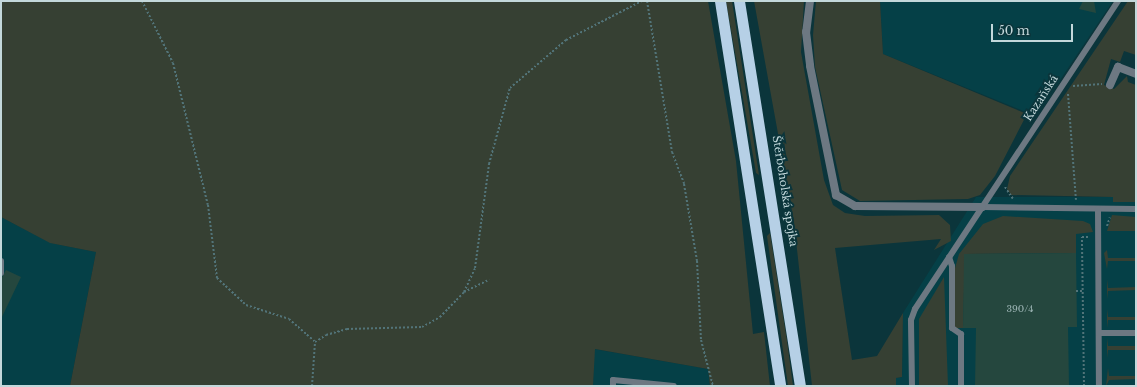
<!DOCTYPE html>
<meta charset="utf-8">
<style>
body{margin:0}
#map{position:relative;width:1137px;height:387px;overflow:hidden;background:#0b353b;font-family:"Libre Baskerville",serif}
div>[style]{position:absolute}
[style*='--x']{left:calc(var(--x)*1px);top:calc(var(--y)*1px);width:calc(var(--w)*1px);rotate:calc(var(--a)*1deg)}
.built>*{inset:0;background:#054047}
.green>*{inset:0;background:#364033}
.building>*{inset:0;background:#25473e}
.path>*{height:2px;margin-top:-1px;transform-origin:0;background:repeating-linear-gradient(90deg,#527479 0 2px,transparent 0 4px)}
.service>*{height:6px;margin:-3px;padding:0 3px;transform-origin:3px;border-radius:3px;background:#6d7882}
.minor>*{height:8px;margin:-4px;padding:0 4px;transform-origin:4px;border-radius:4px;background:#6d7882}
.trunk>*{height:11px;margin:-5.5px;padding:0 5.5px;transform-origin:5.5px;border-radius:5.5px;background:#b6d0e6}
span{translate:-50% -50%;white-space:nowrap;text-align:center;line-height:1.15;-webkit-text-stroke:4px #0b353b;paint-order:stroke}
.number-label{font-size:9px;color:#9cb4b4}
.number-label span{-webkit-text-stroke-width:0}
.street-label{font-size:11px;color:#c3d8db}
.frame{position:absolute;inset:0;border:2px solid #c3d8db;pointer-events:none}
.scale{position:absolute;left:991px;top:24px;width:82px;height:18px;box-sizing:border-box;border:2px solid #c3d8db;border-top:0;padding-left:5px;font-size:12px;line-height:14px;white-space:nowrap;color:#c3d8db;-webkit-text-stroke:3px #0b353b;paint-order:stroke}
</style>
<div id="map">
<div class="built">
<div style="clip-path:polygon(880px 1px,1113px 1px,1036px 116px,883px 54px)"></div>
<div style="clip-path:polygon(976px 197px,1113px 197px,1113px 202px,1136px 202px,1136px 386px,896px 386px,896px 378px,902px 377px,903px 313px)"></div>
<div style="clip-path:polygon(1px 217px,51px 243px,96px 252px,70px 386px,1px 386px)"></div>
<div style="clip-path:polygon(594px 349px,708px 369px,710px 386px,593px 386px)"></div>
</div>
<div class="green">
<div style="clip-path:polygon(1px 1px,708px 1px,736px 161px,753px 334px,764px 332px,770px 386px,710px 386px,708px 369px,595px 349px,593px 386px,70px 386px,96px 252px,50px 243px,1px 217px)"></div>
<div style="clip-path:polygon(726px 1px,732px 1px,759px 175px,756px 173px)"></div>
<div style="clip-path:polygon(754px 1px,804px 1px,801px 52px,824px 180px,833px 205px,845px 213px,865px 216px,939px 215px,950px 225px,951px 241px,934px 250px,941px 239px,835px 248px,852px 360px,877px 356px,903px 313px,902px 377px,896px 378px,896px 386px,812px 386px,794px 222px)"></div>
<div style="clip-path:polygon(816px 1px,880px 1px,883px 54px,1027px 114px,995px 176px,980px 195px,968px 199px,860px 201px,842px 190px,815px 67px,813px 35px)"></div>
<div style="clip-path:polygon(1128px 1px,1136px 1px,1136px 55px,1124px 51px,1120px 62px,1111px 59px,1104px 85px,1114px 89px,1127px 76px,1128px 82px,1136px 85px,1136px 202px,1113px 202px,1113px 197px,1011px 195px,1007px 189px,1010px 176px)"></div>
<div style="clip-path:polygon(1112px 215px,1136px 217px,1136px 231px,1107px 231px)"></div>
<div style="clip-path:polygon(1003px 216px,1083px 221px,1090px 224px,1093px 232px,1076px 234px,1076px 253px,965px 254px,963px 328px,955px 328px,955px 268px,959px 254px,983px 224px)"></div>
<div style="clip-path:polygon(770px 233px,787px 341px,793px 386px,788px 386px,767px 236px)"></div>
<div style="clip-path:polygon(1107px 250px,1108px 258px,1136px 258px,1136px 261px,1108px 261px,1107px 269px,1104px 253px)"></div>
<div style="clip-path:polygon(944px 277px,948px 386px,919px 386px,919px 319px)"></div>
<div style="clip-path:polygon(1107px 279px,1108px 288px,1136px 287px,1136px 290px,1108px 291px,1107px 299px)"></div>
<div style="clip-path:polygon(1107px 309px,1108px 317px,1136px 317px,1136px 320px,1108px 320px,1107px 328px)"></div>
<div style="clip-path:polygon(1107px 338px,1108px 346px,1136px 346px,1136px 350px,1108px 350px,1107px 358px)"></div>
<div style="clip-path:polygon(1108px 368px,1109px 376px,1136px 376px,1136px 379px,1109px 380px,1106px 386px)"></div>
</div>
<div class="building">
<div style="clip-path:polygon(1083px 1px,1094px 1px,1096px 13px,1079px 9px)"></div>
<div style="clip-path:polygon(1076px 253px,1077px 327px,1068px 327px,1069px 386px,975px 386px,976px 328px,963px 328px,964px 254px)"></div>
<div style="clip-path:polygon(6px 270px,21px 277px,1px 319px,1px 279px)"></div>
</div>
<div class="path">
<div style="--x:142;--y:1;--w:69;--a:63.4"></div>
<div style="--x:173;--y:63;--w:146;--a:76.2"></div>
<div style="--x:208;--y:205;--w:74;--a:83"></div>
<div style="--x:217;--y:278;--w:40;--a:43"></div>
<div style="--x:246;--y:305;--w:45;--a:18"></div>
<div style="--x:289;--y:319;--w:35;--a:41"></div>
<div style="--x:647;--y:1;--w:153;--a:80.6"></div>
<div style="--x:672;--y:152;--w:34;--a:69"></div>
<div style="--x:684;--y:184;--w:78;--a:80.4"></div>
<div style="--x:697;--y:261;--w:79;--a:87.1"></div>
<div style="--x:701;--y:340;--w:48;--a:75.4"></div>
<div style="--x:1073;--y:86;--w:29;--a:-4"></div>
<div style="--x:1068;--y:94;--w:106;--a:85.7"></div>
<div style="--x:1005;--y:187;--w:14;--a:56"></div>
<div style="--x:1107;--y:226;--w:9;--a:-72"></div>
<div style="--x:1076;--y:291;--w:7;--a:0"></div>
<div style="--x:464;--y:292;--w:26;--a:-65"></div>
<div style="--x:475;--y:268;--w:105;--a:-82.3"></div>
<div style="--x:489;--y:164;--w:79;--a:-74.6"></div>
<div style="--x:510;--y:88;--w:74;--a:-40.6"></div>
<div style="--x:566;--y:40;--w:85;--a:-27.2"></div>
<div style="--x:312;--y:386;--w:44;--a:-86.1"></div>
<div style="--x:315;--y:342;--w:13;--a:-32"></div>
<div style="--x:326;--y:335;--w:22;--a:-16"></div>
<div style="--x:347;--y:329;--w:75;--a:-1.5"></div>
<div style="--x:422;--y:327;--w:21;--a:-29"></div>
<div style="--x:440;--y:317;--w:35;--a:-46"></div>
<div style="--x:464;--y:292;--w:28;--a:-26"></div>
<div style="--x:1084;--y:386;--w:149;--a:-90.8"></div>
<div style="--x:1082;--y:237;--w:8;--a:0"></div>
</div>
<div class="service">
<div style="--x:982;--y:207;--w:154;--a:0.7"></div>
<div style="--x:1098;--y:209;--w:177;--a:89.7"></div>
<div style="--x:949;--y:257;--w:9;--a:72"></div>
<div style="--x:952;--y:266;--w:62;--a:90"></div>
<div style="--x:952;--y:328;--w:11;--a:34"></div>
<div style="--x:961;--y:334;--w:52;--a:90"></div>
<div style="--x:1;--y:261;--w:12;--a:90"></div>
<div style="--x:1099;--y:333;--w:37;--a:0"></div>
<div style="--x:613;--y:386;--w:6;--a:-90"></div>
<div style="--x:613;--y:380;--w:61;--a:5.6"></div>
<div style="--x:912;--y:386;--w:66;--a:-90.9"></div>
<div style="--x:911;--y:320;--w:12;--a:-70"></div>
<div style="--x:915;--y:309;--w:369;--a:-56.6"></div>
</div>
<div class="minor">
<div style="--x:810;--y:1;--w:31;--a:97"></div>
<div style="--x:806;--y:32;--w:34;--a:83"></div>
<div style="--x:810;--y:66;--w:132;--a:78.6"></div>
<div style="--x:836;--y:195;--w:22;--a:30"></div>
<div style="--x:855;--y:206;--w:127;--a:0.5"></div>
<div style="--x:1110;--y:85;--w:20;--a:-66"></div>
<div style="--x:1118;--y:67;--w:19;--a:21"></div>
</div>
<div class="trunk">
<div style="--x:720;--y:1;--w:390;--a:81.1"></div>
<div style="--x:739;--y:1;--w:390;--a:81"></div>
</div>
<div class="number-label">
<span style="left:1020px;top:309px">390/4</span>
</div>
<div class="street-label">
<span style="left:1041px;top:98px;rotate:-57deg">Kazaňská</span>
<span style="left:785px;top:191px;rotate:81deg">Štěrboholská spojka</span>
</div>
<div class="frame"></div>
<div class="scale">50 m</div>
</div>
